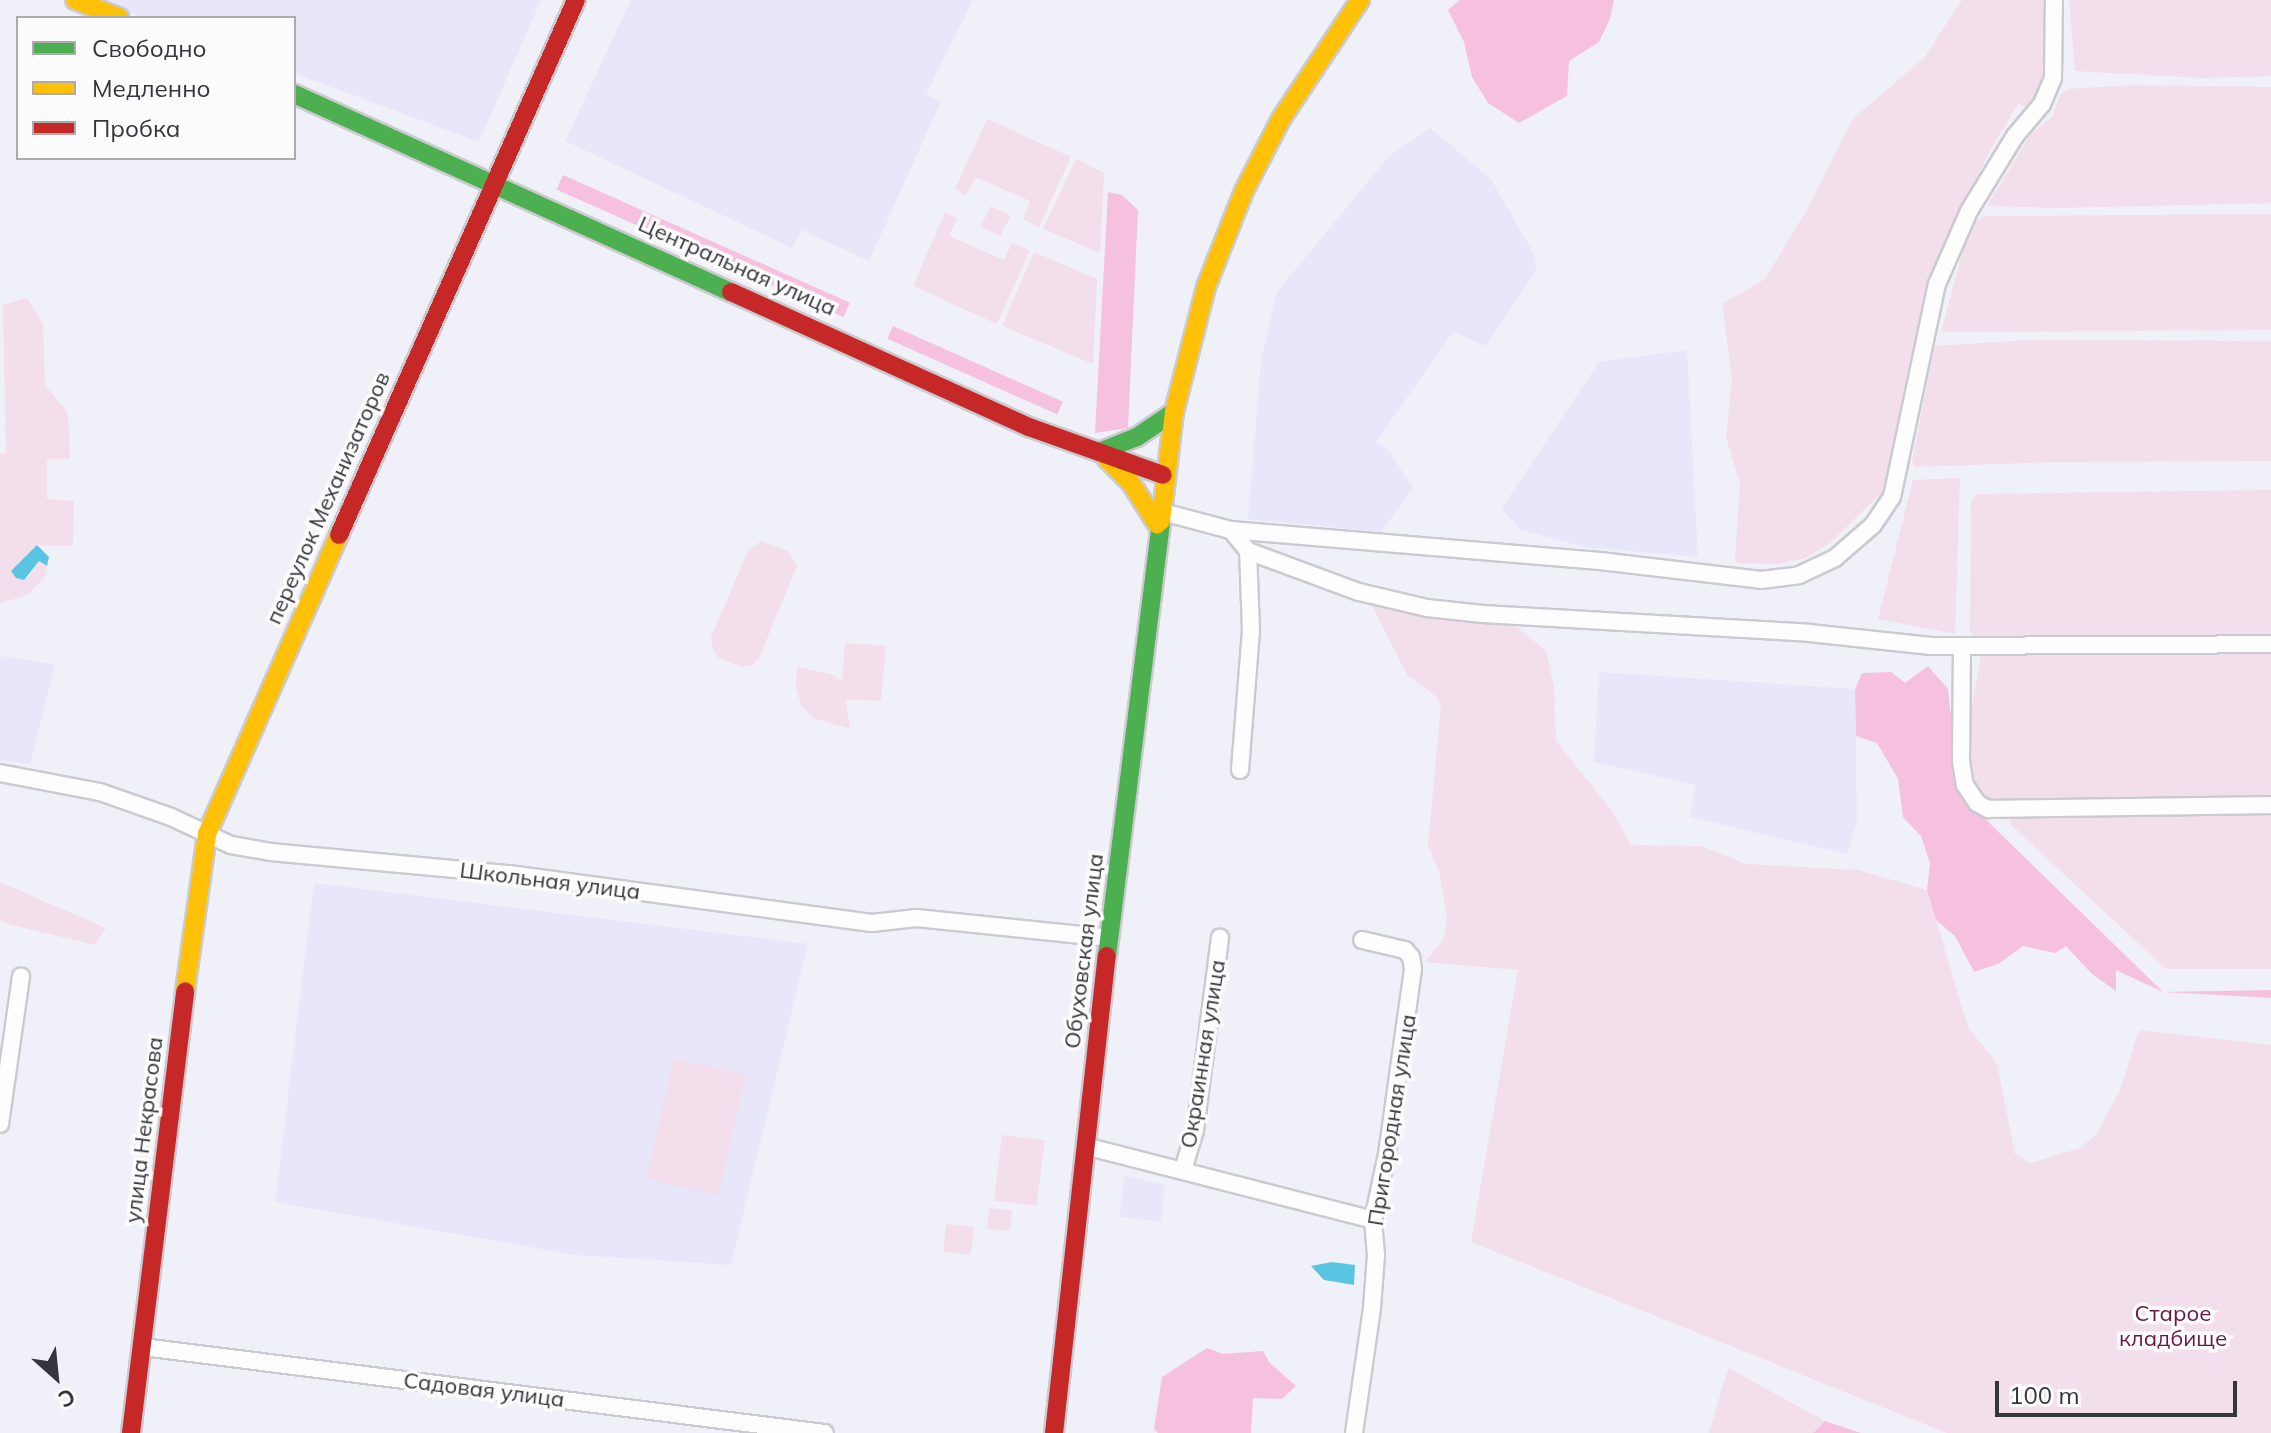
<!DOCTYPE html>
<meta charset="utf-8">
<style>
body{margin:0}
#map{position:relative;width:2271px;height:1433px;overflow:hidden;background:#f0f0f8;font-family:Mulish,sans-serif}
div>[style]{position:absolute}
[style*='--x']{left:calc(var(--x)*1px);top:calc(var(--y)*1px);width:calc(var(--w)*1px);rotate:calc(var(--a)*1deg)}
.built>*{inset:0;background:#e7e7f9}
.green>*{inset:0;background:#f3deeb;transform-origin:0 0}
.forest>*{inset:0;background:#f6c1de;transform-origin:0 0}
.water>*{inset:0;background:#59c5e2}
.roads{filter:drop-shadow(2px 0 #cacad0) drop-shadow(-2px 0 #cacad0) drop-shadow(0 2px #cacad0) drop-shadow(0 -2px #cacad0)}
.street>*{height:16px;margin:-8px;padding:0 8px;transform-origin:8px;border-radius:8px;background:#fdfdfe}
.fast>*{height:18px;margin:-9px;padding:0 9px;transform-origin:9px;border-radius:9px;background:#4caf50}
.slow>*{height:18px;margin:-9px;padding:0 9px;transform-origin:9px;border-radius:9px;background:#ffc107}
.jam>*{height:18px;margin:-9px;padding:0 9px;transform-origin:9px;border-radius:9px;background:#c62828}
span{translate:-50% -50%;white-space:nowrap;text-align:center;line-height:1.15;-webkit-text-stroke:7px #fcfcfc;paint-order:stroke}
.street-label{font-size:22px;color:#35353c}
.park-label{font-size:22px;color:#691747}
.legend{position:absolute;left:16px;top:16px;width:280px;height:144px;box-sizing:border-box;background:#fcfcfc;border:2px solid #acacaf;margin:0;padding:10px 14px;list-style:none;font-size:24px;color:#35353c}
.legend li{display:flex;align-items:center;gap:16px;height:40px}
.legend b{width:40px;border:2px solid #acacaf}
.north{position:absolute;left:16px;top:1337px;width:80px;height:80px;-webkit-text-stroke:6px #fcfcfc;paint-order:stroke;rotate:153deg;font-size:22px;font-weight:700;line-height:32px;text-align:center;color:#35353c}
.north::after{content:'';display:block;margin:auto;width:28px;height:36px;background:#35353c;clip-path:polygon(50% 0,100% 100%,50% 72%,0 100%)}
.scale{position:absolute;left:1995px;top:1381px;width:242px;height:36px;box-sizing:border-box;border:4px solid #35353c;border-top:0;padding-left:10px;font-size:24px;line-height:28px;white-space:nowrap;color:#35353c;-webkit-text-stroke:6px #fcfcfc;paint-order:stroke}
</style>
<div id="map">
<div class="built">
<div style="clip-path:polygon(96px 0,541px 0,479px 142px,294px 73px,294px 18px,145px 18px)"></div>
<div style="clip-path:polygon(631px 0,973px 0,926px 95px,941px 102px,869px 261px,801px 230px,792px 248px,565px 141px)"></div>
<div style="clip-path:polygon(1430px 128px,1491px 179px,1534px 254px,1536px 271px,1486px 346px,1453px 332px,1376px 442px,1389px 451px,1413px 488px,1381px 532px,1248px 519px,1261px 361px,1277px 292px,1389px 156px)"></div>
<div style="clip-path:polygon(1687px 350px,1698px 557px,1584px 547px,1521px 530px,1501px 509px,1599px 362px)"></div>
<div style="clip-path:polygon(0 656px,55px 664px,30px 764px,0 760px)"></div>
<div style="clip-path:polygon(1599px 672px,1855px 689px,1857px 820px,1847px 854px,1690px 817px,1696px 785px,1594px 762px)"></div>
<div style="clip-path:polygon(314px 883px,808px 944px,731px 1265px,576px 1255px,275px 1202px)"></div>
<div style="clip-path:polygon(1124px 1175px,1165px 1185px,1161px 1222px,1120px 1217px)"></div>
</div>
<div class="green">
<div style="clip-path:polygon(1962px 0,2049px 0,2046px 73px,2042px 91px,2031px 108px,2018px 104px,1990px 150px,1937px 262px,1921px 313px,1886px 497px,1878px 496px,1830px 543px,1806px 558px,1778px 564px,1739px 563px,1735px 559px,1740px 484px,1726px 437px,1732px 378px,1722px 304px,1765px 279px,1809px 206px,1853px 119px,1924px 58px)"></div>
<div style="clip-path:polygon(2069px 0,2271px 0,2271px 76px,2201px 78px,2075px 71px)"></div>
<div style="clip-path:polygon(2131px 85px,2271px 87px,2271px 203px,2058px 208px,1987px 206px,2031px 134px,2052px 117px,2061px 94px,2068px 89px)"></div>
<div style="clip-path:polygon(987px 119px,1071px 157px,1039px 227px,1023px 219px,1030px 201px,975px 177px,966px 195px,955px 189px)"></div>
<div style="clip-path:polygon(1076px 159px,1104px 173px,1100px 253px,1043px 229px)"></div>
<div style="left:991px;top:206px;width:22px;height:23px;rotate:27deg"></div>
<div style="clip-path:polygon(945px 213px,957px 218px,949px 236px,1004px 260px,1012px 243px,1030px 250px,997px 324px,913px 286px)"></div>
<div style="clip-path:polygon(2271px 214px,2271px 330px,1941px 332px,1964px 247px,1975px 222px,1985px 216px)"></div>
<div style="clip-path:polygon(1034px 252px,1097px 279px,1093px 364px,1002px 326px)"></div>
<div style="clip-path:polygon(27px 298px,43px 324px,45px 385px,68px 413px,70px 459px,47px 459px,47px 499px,74px 501px,73px 546px,37px 545px,11px 572px,29px 575px,39px 561px,47px 566px,45px 576px,29px 594px,0 604px,0 454px,6px 454px,3px 305px)"></div>
<div style="clip-path:polygon(2032px 340px,2271px 341px,2271px 461px,2054px 462px,1914px 467px,1912px 462px,1934px 346px)"></div>
<div style="clip-path:polygon(1960px 478px,1955px 634px,1878px 619px,1913px 480px)"></div>
<div style="clip-path:polygon(2271px 490px,2271px 637px,1975px 638px,1970px 632px,1971px 502px,1977px 494px)"></div>
<div style="clip-path:polygon(761px 541px,788px 551px,797px 566px,759px 658px,753px 665px,742px 667px,719px 658px,712px 648px,711px 637px,748px 551px)"></div>
<div style="clip-path:polygon(1369px 600px,1512px 623px,1546px 651px,1554px 687px,1556px 741px,1612px 811px,1631px 845px,1701px 846px,1747px 864px,1858px 870px,1927px 890px,1968px 1027px,1997px 1064px,2015px 1154px,2031px 1163px,2080px 1148px,2097px 1134px,2121px 1088px,2139px 1030px,2271px 1045px,2271px 1433px,1947px 1433px,1471px 1242px,1518px 970px,1425px 962px,1444px 939px,1447px 915px,1439px 872px,1428px 845px,1441px 706px,1436px 696px,1407px 675px)"></div>
<div style="clip-path:polygon(845px 643px,886px 646px,881px 701px,846px 699px,850px 729px,813px 718px,801px 705px,796px 685px,797px 667px,831px 674px,842px 681px)"></div>
<div style="clip-path:polygon(2271px 654px,2271px 799px,1982px 801px,1969px 778px,1970px 717px,1981px 655px)"></div>
<div style="clip-path:polygon(2013px 816px,2271px 816px,2271px 969px,2166px 969px,2009px 823px)"></div>
<div style="clip-path:polygon(0 882px,32px 896px,106px 928px,95px 945px,4px 923px,0 920px)"></div>
<div style="left:674px;top:1058px;width:74px;height:124px;rotate:13deg"></div>
<div style="left:1002px;top:1135px;width:43px;height:66px;rotate:7deg"></div>
<div style="left:989px;top:1208px;width:23px;height:21px;rotate:5deg"></div>
<div style="left:946px;top:1224px;width:28px;height:28px;rotate:6deg"></div>
<div style="clip-path:polygon(1728px 1368px,1825px 1421px,1813px 1433px,1709px 1433px)"></div>
</div>
<div class="forest">
<div style="clip-path:polygon(1460px 0,1614px 0,1610px 19px,1599px 42px,1569px 61px,1567px 96px,1519px 123px,1488px 103px,1472px 77px,1464px 42px,1448px 10px)"></div>
<div style="left:563px;top:175px;width:314px;height:16px;rotate:24deg"></div>
<div style="clip-path:polygon(1108px 192px,1122px 195px,1138px 210px,1128px 428px,1095px 433px)"></div>
<div style="left:893px;top:326px;width:186px;height:14px;rotate:24deg"></div>
<div style="clip-path:polygon(1928px 666px,1948px 689px,1959px 788px,1973px 807px,2163px 992px,2271px 990px,2271px 998px,2163px 992px,2116px 970px,2116px 991px,2092px 974px,2066px 946px,2055px 953px,2023px 946px,1998px 964px,1974px 972px,1955px 936px,1936px 920px,1927px 890px,1930px 863px,1921px 836px,1903px 817px,1898px 779px,1877px 743px,1856px 736px,1855px 689px,1862px 673px,1891px 672px,1905px 683px)"></div>
<div style="clip-path:polygon(1207px 1348px,1223px 1354px,1263px 1351px,1269px 1362px,1296px 1386px,1282px 1399px,1253px 1398px,1251px 1433px,1158px 1433px,1154px 1429px,1162px 1377px)"></div>
<div style="clip-path:polygon(1825px 1421px,1861px 1433px,1813px 1433px)"></div>
</div>
<div class="water">
<div style="clip-path:polygon(37px 545px,49px 557px,47px 566px,39px 561px,24px 580px,16px 578px,11px 571px)"></div>
<div style="clip-path:polygon(1332px 1262px,1355px 1265px,1354px 1285px,1324px 1280px,1311px 1266px)"></div>
</div>
<div class="roads">
<div class="street">
<div style="--x:1159;--y:511;--w:74;--a:14.8"></div>
<div style="--x:1231;--y:530;--w:370;--a:4.8"></div>
<div style="--x:1600;--y:561;--w:162;--a:6.7"></div>
<div style="--x:1761;--y:580;--w:38;--a:-7"></div>
<div style="--x:1799;--y:575;--w:40;--a:-25"></div>
<div style="--x:1835;--y:558;--w:50;--a:-41"></div>
<div style="--x:1873;--y:525;--w:34;--a:-56"></div>
<div style="--x:1892;--y:497;--w:218;--a:-78.1"></div>
<div style="--x:1937;--y:284;--w:80;--a:-66.3"></div>
<div style="--x:1969;--y:211;--w:88;--a:-58.5"></div>
<div style="--x:2015;--y:136;--w:42;--a:-49.8"></div>
<div style="--x:2042;--y:104;--w:28;--a:-67"></div>
<div style="--x:2053;--y:78;--w:78;--a:-89.3"></div>
<div style="--x:1231;--y:530;--w:27;--a:51"></div>
<div style="--x:1248;--y:551;--w:118;--a:20.3"></div>
<div style="--x:1359;--y:592;--w:70;--a:13.2"></div>
<div style="--x:1427;--y:608;--w:56;--a:6.1"></div>
<div style="--x:1483;--y:614;--w:327;--a:3.3"></div>
<div style="--x:1809;--y:633;--w:123;--a:6.1"></div>
<div style="--x:1931;--y:646;--w:340;--a:-0.3"></div>
<div style="--x:1962;--y:646;--w:115;--a:90.5"></div>
<div style="--x:1961;--y:761;--w:24;--a:81"></div>
<div style="--x:1965;--y:785;--w:22;--a:56"></div>
<div style="--x:1977;--y:803;--w:13;--a:29"></div>
<div style="--x:1988;--y:809;--w:283;--a:-0.8"></div>
<div style="--x:1240;--y:770;--w:139;--a:-85.5"></div>
<div style="--x:1251;--y:631;--w:80;--a:-92.1"></div>
<div style="--x:0;--y:773;--w:102;--a:10.8"></div>
<div style="--x:100;--y:792;--w:75;--a:19.4"></div>
<div style="--x:171;--y:817;--w:66;--a:25"></div>
<div style="--x:231;--y:845;--w:40;--a:10"></div>
<div style="--x:270;--y:852;--w:240;--a:5.3"></div>
<div style="--x:509;--y:874;--w:366;--a:7.7"></div>
<div style="--x:872;--y:923;--w:45;--a:-6.3"></div>
<div style="--x:917;--y:918;--w:194;--a:5.9"></div>
<div style="--x:0;--y:1124;--w:149;--a:-81.9"></div>
<div style="--x:1085;--y:1146;--w:297;--a:14.4"></div>
<div style="--x:1183;--y:1170;--w:42;--a:-73.3"></div>
<div style="--x:1195;--y:1130;--w:194;--a:-82.6"></div>
<div style="--x:143;--y:1347;--w:687;--a:7.19"></div>
<div style="--x:1354;--y:1433;--w:126;--a:-81.8"></div>
<div style="--x:1372;--y:1308;--w:53;--a:-85.7"></div>
<div style="--x:1376;--y:1255;--w:35;--a:-95"></div>
<div style="--x:1373;--y:1220;--w:67;--a:-78"></div>
<div style="--x:1387;--y:1154;--w:187;--a:-82"></div>
<div style="--x:1413;--y:969;--w:12;--a:-99"></div>
<div style="--x:1411;--y:957;--w:9;--a:-131"></div>
<div style="--x:1405;--y:950;--w:44;--a:-166.9"></div>
</div>
<div class="fast">
<div style="--x:294;--y:94;--w:480;--a:24.4"></div>
<div style="--x:1099;--y:452;--w:41;--a:-21.5"></div>
<div style="--x:1137;--y:437;--w:45;--a:-34"></div>
<div style="--x:1107;--y:956;--w:438;--a:-82.9"></div>
</div>
<div class="slow">
<div style="--x:75;--y:0;--w:48;--a:21.8"></div>
<div style="--x:1106;--y:458;--w:35;--a:45"></div>
<div style="--x:1131;--y:483;--w:49;--a:57.6"></div>
<div style="--x:1161;--y:521;--w:110;--a:-83.2"></div>
<div style="--x:1174;--y:412;--w:129;--a:-75.6"></div>
<div style="--x:1206;--y:287;--w:103;--a:-68.4"></div>
<div style="--x:1244;--y:191;--w:81;--a:-62.8"></div>
<div style="--x:1281;--y:119;--w:143;--a:-56.4"></div>
<div style="--x:185;--y:991;--w:159;--a:-82"></div>
<div style="--x:207;--y:834;--w:327;--a:-66.2"></div>
</div>
<div class="jam">
<div style="--x:731;--y:292;--w:327;--a:24.4"></div>
<div style="--x:1029;--y:427;--w:142;--a:19.7"></div>
<div style="--x:339;--y:535;--w:585;--a:-66.11"></div>
<div style="--x:131;--y:1433;--w:445;--a:-83"></div>
<div style="--x:1054;--y:1433;--w:480;--a:-83.7"></div>
</div>
</div>
<div class="street-label">
<span style="left:737px;top:266px;rotate:24deg">Центральная улица</span>
<span style="left:328px;top:498px;rotate:-66deg">переулок Механизаторов</span>
<span style="left:550px;top:881px;rotate:7deg">Школьная улица</span>
<span style="left:1084px;top:951px;rotate:-83deg">Обуховская улица</span>
<span style="left:1203px;top:1054px;rotate:-81deg">Окраинная улица</span>
<span style="left:1392px;top:1120px;rotate:-81deg">Пригородная улица</span>
<span style="left:144px;top:1130px;rotate:-83deg">улица Некрасова</span>
<span style="left:484px;top:1390px;rotate:7deg">Садовая улица</span>
</div>
<div class="park-label">
<span style="left:2173px;top:1326px">Старое<br>кладбище</span>
</div>
<ul class="legend">
<li><b style="height:10px;background:#4caf50"></b>Свободно</li>
<li><b style="height:10px;background:#ffc107"></b>Медленно</li>
<li><b style="height:10px;background:#c62828"></b>Пробка</li>
</ul>
<div class="north">С</div>
<div class="scale">100 m</div>
</div>
